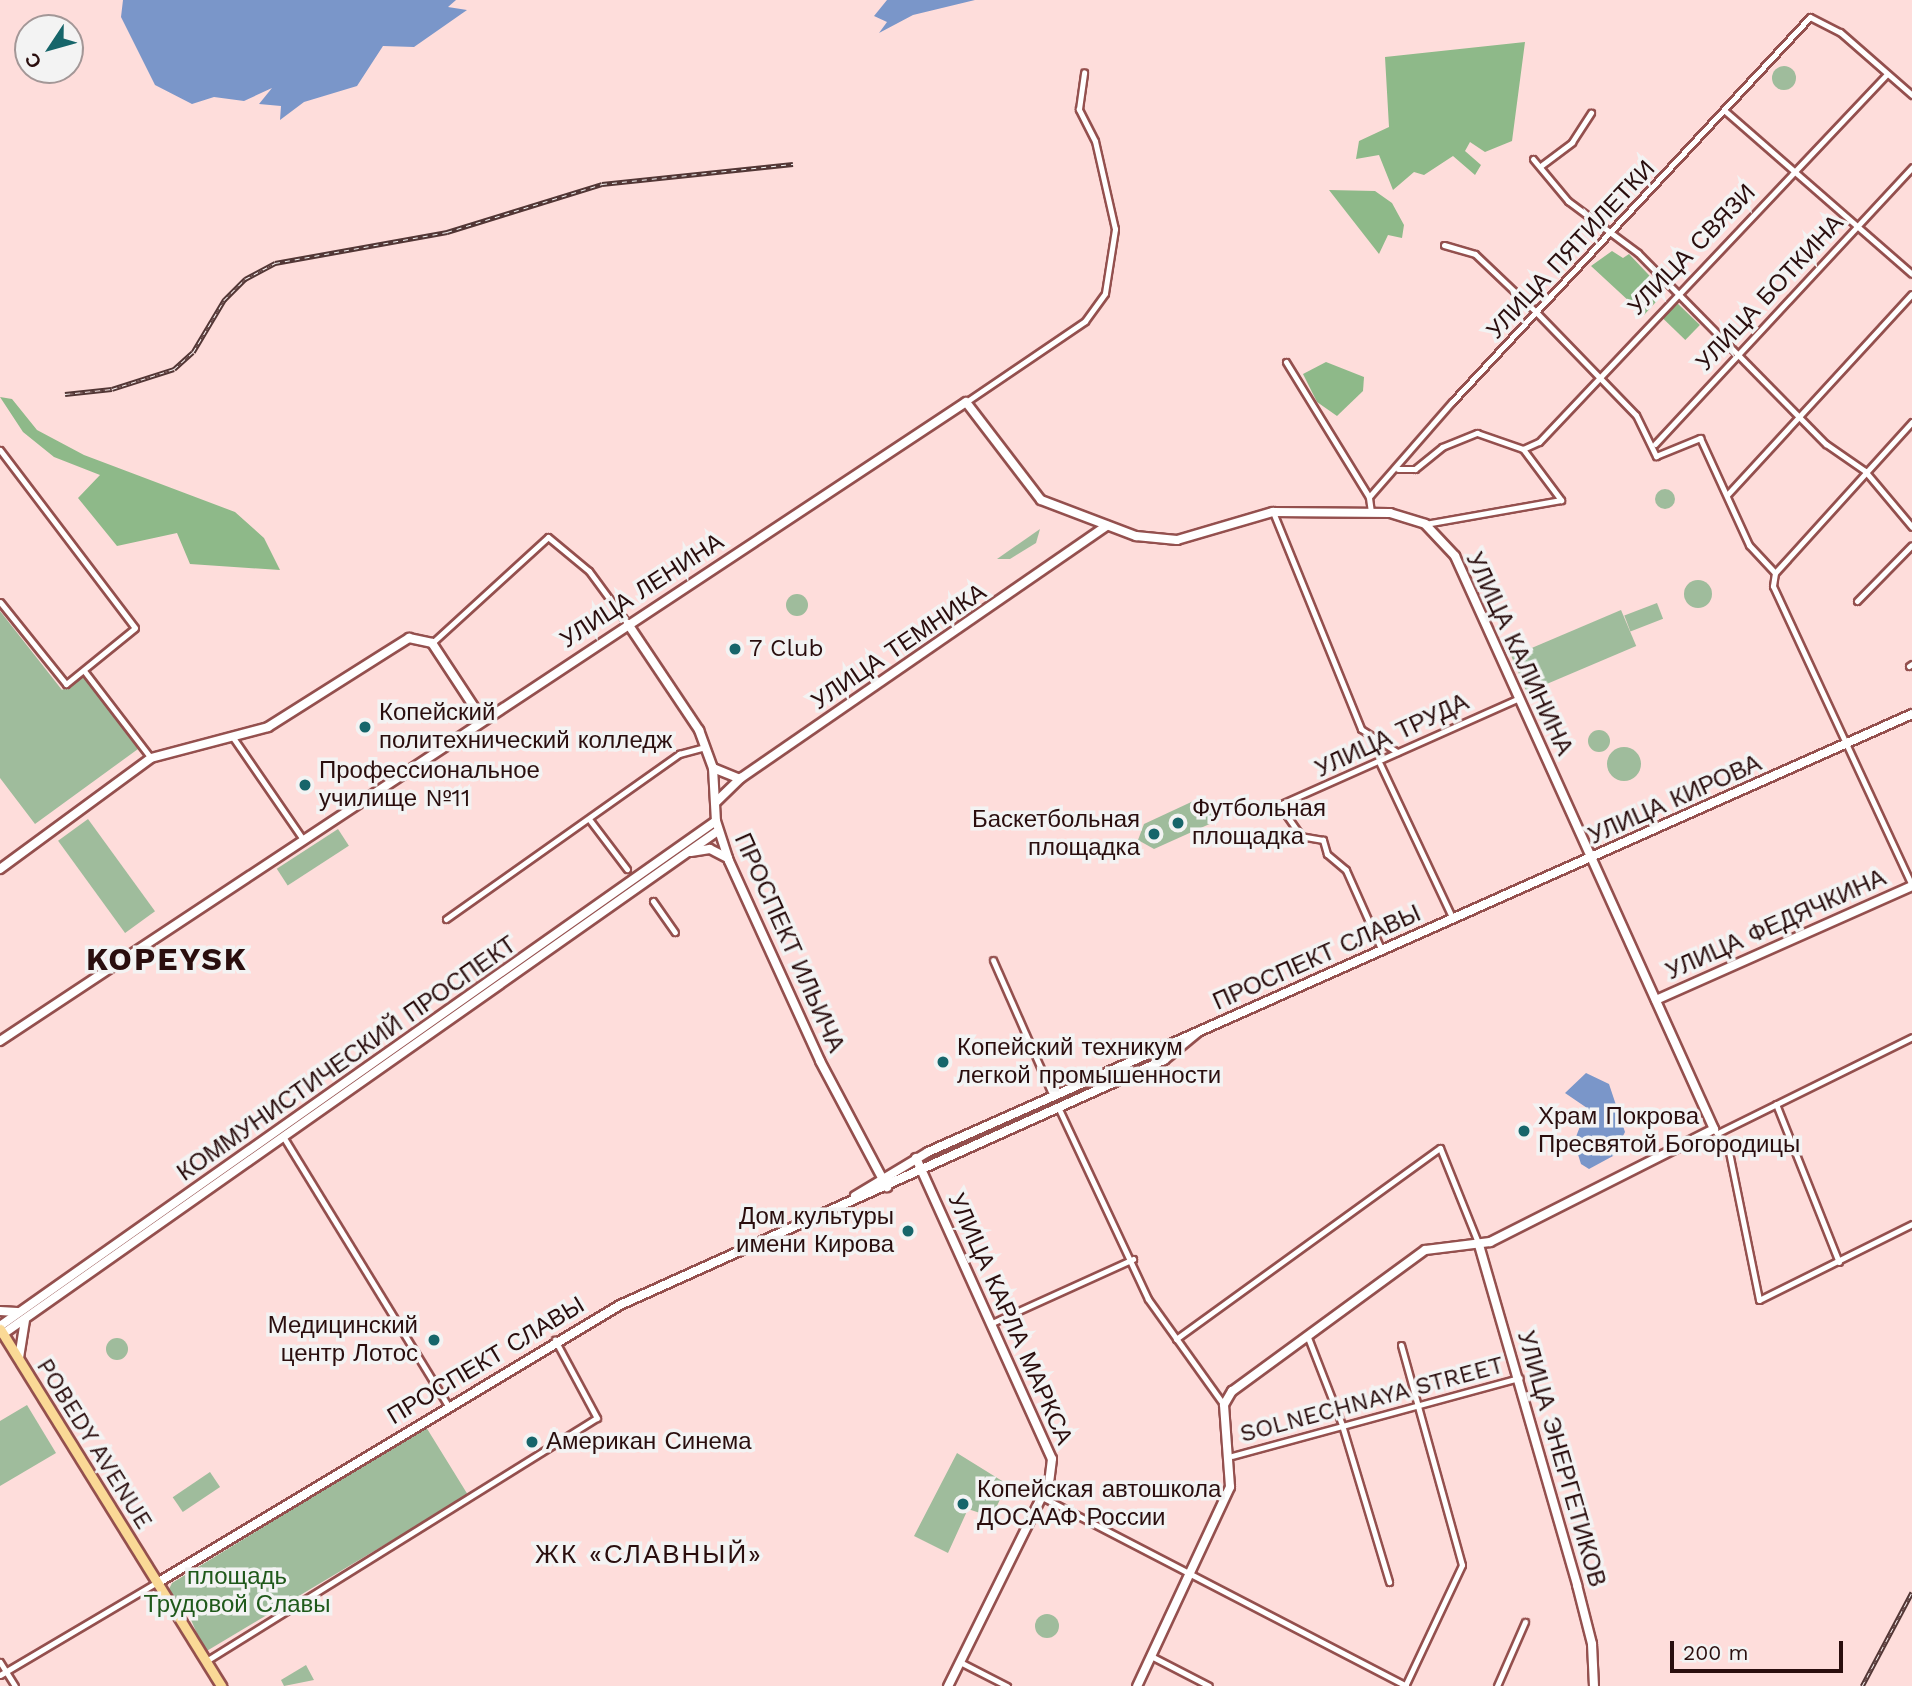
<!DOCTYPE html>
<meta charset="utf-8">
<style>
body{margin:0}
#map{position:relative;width:1912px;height:1686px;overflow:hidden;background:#fedddb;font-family:"Work Sans",sans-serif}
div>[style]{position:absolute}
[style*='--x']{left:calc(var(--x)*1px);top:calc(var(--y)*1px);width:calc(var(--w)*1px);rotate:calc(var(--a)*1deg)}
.green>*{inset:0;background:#9fbc9c;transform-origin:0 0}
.round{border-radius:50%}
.forest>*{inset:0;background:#8eb989;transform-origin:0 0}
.water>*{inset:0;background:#7a96c9}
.roads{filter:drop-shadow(2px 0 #94504e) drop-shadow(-2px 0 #94504e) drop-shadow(0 2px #94504e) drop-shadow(0 -2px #94504e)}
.street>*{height:5px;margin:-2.5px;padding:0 2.5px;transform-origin:2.5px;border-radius:2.5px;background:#fff}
.secondary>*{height:8px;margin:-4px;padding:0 4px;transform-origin:4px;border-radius:4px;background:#fff}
.primary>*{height:9px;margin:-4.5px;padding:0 4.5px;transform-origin:4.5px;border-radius:4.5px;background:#fad996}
.rail>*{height:4.5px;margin-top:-2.25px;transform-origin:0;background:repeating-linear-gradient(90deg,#f3f3f3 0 5px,#523635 0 10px);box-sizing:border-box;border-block:2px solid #523635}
.dots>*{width:19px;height:19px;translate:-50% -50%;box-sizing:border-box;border:4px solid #f3f3f3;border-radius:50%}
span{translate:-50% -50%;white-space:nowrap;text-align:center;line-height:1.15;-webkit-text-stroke:7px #f3f3f3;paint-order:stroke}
.street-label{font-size:24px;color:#2a0e0e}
.poi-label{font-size:24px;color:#2a0e0e}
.left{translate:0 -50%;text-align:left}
.right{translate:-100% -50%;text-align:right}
.park-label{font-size:24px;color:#1f591a}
.neighbourhood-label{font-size:26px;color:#2a0e0e;letter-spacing:2px}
.district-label{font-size:32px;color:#2a0e0e;font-weight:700;letter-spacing:2px}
.north{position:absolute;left:14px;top:14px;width:70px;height:70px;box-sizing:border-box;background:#f3f3f3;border:2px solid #a39797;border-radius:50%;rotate:234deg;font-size:19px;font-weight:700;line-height:28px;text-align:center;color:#2a0e0e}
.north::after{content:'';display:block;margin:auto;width:24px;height:32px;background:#16656a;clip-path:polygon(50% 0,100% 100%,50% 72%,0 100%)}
.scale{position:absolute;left:1670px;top:1641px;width:173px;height:32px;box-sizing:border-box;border:4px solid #2a0e0e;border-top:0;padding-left:9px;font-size:21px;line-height:24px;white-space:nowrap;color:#2a0e0e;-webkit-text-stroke:5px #f3f3f3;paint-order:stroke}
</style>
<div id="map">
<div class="green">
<div class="round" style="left:1772px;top:66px;width:24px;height:24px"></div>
<div class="round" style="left:1655px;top:489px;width:20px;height:20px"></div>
<div style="clip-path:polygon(1040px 529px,1036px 543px,1010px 559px,997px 559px)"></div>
<div class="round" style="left:1684px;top:580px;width:28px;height:28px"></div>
<div class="round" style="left:786px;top:594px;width:22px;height:22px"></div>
<div style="left:1657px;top:603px;width:17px;height:35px;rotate:69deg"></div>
<div style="left:1621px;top:610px;width:39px;height:119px;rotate:67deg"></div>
<div style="clip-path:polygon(0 611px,62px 690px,83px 676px,138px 749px,35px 824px,0 778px)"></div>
<div class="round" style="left:1588px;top:730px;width:22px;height:22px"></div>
<div class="round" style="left:1607px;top:747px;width:34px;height:34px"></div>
<div style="clip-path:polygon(1202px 797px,1221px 807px,1214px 822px,1154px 849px,1138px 840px,1144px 824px)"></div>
<div style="left:88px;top:819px;width:114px;height:37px;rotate:54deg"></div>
<div style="left:338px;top:829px;width:20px;height:73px;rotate:57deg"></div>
<div style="left:1008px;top:1119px;width:7px;height:85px;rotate:63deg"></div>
<div class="round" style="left:106px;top:1338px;width:22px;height:22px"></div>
<div style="clip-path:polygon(27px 1405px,56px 1453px,0 1486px,0 1421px)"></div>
<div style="clip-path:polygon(426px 1427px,468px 1495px,205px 1652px,185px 1606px,178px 1610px,167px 1593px,172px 1583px)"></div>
<div style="clip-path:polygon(957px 1453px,1007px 1484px,992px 1517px,968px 1509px,948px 1553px,914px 1536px)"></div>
<div style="left:210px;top:1472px;width:18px;height:45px;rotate:56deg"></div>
<div class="round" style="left:1035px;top:1614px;width:24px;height:24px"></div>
<div style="clip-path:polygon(306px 1665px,314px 1680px,284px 1686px,281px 1680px)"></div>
</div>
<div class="forest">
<div style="clip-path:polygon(1525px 42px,1512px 141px,1485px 152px,1470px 142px,1465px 151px,1481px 165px,1475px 175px,1453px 156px,1424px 175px,1414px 172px,1393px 190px,1379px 155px,1356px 159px,1359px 141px,1389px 127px,1385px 57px)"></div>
<div style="clip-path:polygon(1329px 190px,1375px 191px,1392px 203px,1404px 225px,1402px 238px,1388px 235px,1379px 254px)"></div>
<div style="clip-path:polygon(1612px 251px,1623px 258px,1629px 254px,1665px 292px,1644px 315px,1591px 266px)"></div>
<div style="left:1674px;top:300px;width:36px;height:21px;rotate:44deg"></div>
<div style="clip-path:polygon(1326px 362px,1364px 377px,1363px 391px,1337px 416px,1317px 402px,1303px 374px)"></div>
<div style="clip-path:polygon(0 397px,12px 399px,37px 430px,84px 455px,235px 512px,264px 538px,280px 570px,190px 564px,177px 533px,117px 546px,78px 498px,100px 475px,54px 457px,23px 432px)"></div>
</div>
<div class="water">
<div style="clip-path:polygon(123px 0,456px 0,448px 7px,467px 10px,414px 47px,383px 46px,357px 86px,304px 102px,280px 120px,281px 106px,259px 104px,272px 88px,244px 101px,214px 97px,192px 104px,155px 85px,121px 17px)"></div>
<div style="clip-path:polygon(887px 0,975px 0,913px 15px,879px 33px,887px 22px,874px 16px)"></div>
<div style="clip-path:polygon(1586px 1073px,1609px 1084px,1625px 1132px,1613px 1156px,1589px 1169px,1581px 1164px,1574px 1142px,1587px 1108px,1565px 1093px)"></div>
</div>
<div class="roads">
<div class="street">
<div style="--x:1724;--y:110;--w:249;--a:41.1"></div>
<div style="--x:1533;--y:159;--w:55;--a:50.2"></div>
<div style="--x:1568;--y:201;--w:87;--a:36.6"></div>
<div style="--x:1638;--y:253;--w:268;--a:45.5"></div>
<div style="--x:1826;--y:444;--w:47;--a:34.7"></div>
<div style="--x:1865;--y:471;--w:73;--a:50"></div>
<div style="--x:1542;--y:165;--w:38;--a:-37"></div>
<div style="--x:1572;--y:142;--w:35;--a:-57"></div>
<div style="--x:1444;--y:245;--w:32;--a:16"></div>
<div style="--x:1475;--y:254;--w:86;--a:43.6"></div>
<div style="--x:1537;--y:313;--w:142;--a:45.9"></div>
<div style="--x:1636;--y:415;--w:46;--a:64"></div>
<div style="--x:1656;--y:456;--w:48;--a:-22.2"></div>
<div style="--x:1700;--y:438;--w:118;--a:65.4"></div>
<div style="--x:1749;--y:545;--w:38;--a:47"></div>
<div style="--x:1775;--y:573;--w:13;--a:99"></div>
<div style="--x:1773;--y:586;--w:331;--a:65.1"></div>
<div style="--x:1286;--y:362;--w:158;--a:58.4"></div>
<div style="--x:966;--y:402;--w:144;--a:-34.2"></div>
<div style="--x:1085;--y:321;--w:34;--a:-54"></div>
<div style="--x:1105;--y:293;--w:65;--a:-81.1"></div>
<div style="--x:1115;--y:229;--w:90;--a:-102.8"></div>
<div style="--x:1095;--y:141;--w:36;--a:-117"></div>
<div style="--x:1079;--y:109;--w:37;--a:-82"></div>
<div style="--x:1655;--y:444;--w:378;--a:-47.1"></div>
<div style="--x:1523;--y:449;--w:17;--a:-24"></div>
<div style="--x:1539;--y:442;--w:506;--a:-46.6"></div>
<div style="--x:0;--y:450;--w:223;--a:52.8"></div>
<div style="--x:135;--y:628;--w:89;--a:140.9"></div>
<div style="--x:66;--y:684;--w:105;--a:-128.8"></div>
<div style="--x:1398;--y:469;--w:17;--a:0"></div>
<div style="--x:1415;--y:469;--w:35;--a:-39"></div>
<div style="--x:1442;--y:447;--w:38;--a:-22"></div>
<div style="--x:1477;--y:433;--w:49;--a:19.2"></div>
<div style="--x:1523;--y:449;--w:64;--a:53.3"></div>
<div style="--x:1561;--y:500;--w:138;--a:170"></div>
<div style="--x:1727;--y:495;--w:273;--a:-47.4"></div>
<div style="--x:1273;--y:512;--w:234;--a:67.9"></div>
<div style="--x:1361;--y:729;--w:43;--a:32.6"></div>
<div style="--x:1371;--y:512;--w:15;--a:-98"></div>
<div style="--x:1369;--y:497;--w:126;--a:-48.9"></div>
<div style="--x:1452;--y:402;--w:526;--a:-47.08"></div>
<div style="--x:1810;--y:17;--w:34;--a:27"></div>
<div style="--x:1840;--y:32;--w:96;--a:41.2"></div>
<div style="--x:1775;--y:573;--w:204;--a:-47.8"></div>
<div style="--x:1857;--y:601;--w:78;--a:-45.5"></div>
<div style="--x:432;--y:643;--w:157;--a:-42.4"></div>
<div style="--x:548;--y:537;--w:53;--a:39.7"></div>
<div style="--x:589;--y:571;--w:66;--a:53.7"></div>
<div style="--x:1909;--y:666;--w:4;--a:-34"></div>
<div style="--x:85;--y:672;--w:108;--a:52.5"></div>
<div style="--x:234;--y:739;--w:120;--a:55.5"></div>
<div style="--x:1380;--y:764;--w:171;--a:64.8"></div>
<div style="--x:589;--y:819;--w:63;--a:52.8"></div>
<div style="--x:653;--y:901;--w:38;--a:55"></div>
<div style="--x:446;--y:919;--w:286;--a:-35.3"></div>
<div style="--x:679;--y:754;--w:28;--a:-15"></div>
<div style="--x:1382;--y:951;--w:89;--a:-114"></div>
<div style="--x:1346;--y:870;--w:25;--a:-140"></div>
<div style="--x:1327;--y:854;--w:15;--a:-106"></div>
<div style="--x:1323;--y:840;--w:22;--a:-170"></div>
<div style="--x:1301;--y:836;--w:38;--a:-125"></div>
<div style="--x:1279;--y:805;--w:263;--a:-24"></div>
<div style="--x:993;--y:960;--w:149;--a:66.2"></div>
<div style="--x:1776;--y:1104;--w:170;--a:68.3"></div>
<div style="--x:1059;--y:1109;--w:210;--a:64.9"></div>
<div style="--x:1148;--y:1299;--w:130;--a:54.4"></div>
<div style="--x:1714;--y:1129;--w:27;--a:57"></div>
<div style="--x:1729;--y:1152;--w:151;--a:78.5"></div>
<div style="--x:1759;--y:1300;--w:171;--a:-26.4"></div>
<div style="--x:1720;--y:1132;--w:214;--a:-26.3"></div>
<div style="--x:284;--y:1138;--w:314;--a:58.5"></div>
<div style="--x:992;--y:1323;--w:155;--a:-24.4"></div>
<div style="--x:1307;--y:1335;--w:97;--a:68.7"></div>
<div style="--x:1342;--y:1425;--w:164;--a:73.3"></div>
<div style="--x:1176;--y:1339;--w:326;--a:-35.9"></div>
<div style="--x:1440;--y:1148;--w:105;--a:68.1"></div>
<div style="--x:1401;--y:1345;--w:228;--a:74.5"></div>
<div style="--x:1462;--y:1565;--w:134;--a:115.2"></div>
<div style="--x:1232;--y:1456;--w:298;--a:-15.2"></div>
<div style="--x:1042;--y:1497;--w:410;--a:27.4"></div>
<div style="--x:1151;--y:1656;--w:65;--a:27.3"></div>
<div style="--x:206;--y:1661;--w:460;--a:-31.9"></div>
<div style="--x:597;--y:1418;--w:89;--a:-118.3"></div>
<div style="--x:0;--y:1662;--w:28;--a:58"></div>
<div style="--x:960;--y:1662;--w:53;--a:27.1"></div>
<div style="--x:0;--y:1675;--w:177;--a:-30.6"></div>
<div style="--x:1497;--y:1686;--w:70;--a:-66.4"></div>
</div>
<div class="secondary">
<div style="--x:628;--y:624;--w:128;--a:56.2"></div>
<div style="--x:699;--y:730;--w:40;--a:69.8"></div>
<div style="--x:713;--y:768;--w:53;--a:86.8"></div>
<div style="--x:716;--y:821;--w:42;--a:72"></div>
<div style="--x:729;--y:861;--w:220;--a:65.5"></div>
<div style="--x:820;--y:1061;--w:143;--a:62"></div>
<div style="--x:713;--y:768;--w:27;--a:22"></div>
<div style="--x:716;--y:802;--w:35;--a:-44"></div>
<div style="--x:741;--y:778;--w:444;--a:-34.6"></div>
<div style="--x:691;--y:852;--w:19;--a:-9"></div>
<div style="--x:710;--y:849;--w:20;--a:27"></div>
<div style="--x:0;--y:869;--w:187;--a:-36.3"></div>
<div style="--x:151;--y:758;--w:121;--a:-14.8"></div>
<div style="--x:268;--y:727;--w:167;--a:-32.3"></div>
<div style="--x:409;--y:638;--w:24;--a:12"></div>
<div style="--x:432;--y:643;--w:91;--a:56.7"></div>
<div style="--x:1656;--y:1000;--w:280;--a:-24"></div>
<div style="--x:0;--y:1041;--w:1158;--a:-33.48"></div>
<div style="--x:966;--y:402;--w:123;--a:52.6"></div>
<div style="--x:1041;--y:500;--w:102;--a:20.8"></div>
<div style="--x:1136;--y:536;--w:41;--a:5.6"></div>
<div style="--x:1177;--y:540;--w:100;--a:-16.3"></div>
<div style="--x:1273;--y:512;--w:117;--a:0.5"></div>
<div style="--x:1390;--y:513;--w:37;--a:17"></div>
<div style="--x:1425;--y:524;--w:44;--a:46.8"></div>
<div style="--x:1455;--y:556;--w:629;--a:65.68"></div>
<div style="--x:1714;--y:1129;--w:251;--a:153.2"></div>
<div style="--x:1490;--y:1242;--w:65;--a:173"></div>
<div style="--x:1425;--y:1250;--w:239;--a:143.8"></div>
<div style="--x:1232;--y:1391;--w:16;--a:120"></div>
<div style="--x:1224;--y:1405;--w:82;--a:85.8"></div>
<div style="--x:1230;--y:1487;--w:220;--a:115"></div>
<div style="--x:916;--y:1158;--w:330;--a:65.7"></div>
<div style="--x:1052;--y:1459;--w:23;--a:97"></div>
<div style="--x:1049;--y:1482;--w:228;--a:116.3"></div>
<div style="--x:855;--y:1196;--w:85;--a:-31.1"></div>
<div style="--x:928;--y:1152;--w:1077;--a:-23.99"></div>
<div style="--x:1479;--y:1245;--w:354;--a:73.9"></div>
<div style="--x:1577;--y:1585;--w:61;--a:75.7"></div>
<div style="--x:1592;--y:1644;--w:42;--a:87.3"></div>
<div style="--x:0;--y:1311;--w:17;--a:3"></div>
<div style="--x:0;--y:1326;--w:876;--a:-35.2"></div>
<div style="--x:3;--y:1334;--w:874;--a:-35.13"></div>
<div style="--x:19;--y:1358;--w:38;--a:-81"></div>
<div style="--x:157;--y:1583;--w:540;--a:-30.98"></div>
<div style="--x:620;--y:1305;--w:597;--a:-24.25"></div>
<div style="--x:1164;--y:1060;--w:43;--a:-39.3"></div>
</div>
<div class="primary">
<div style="--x:0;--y:1329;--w:420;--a:58.2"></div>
</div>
</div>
<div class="rail">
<div style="--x:65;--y:394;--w:47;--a:-6.1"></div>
<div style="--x:112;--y:389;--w:65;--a:-17.9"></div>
<div style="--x:174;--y:369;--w:25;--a:-42"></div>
<div style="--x:193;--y:352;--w:61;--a:-59.2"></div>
<div style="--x:224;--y:300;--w:30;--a:-45"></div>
<div style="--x:245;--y:279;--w:34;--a:-28"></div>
<div style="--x:275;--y:263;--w:175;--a:-10.2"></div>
<div style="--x:447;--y:232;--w:162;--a:-17.2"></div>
<div style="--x:602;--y:184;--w:192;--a:-6"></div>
<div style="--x:1862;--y:1686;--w:106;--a:-62"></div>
</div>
<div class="dots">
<div style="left:735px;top:649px;background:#16656a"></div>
<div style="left:365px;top:727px;background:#16656a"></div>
<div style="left:305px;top:785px;background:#16656a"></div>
<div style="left:1178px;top:823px;background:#16656a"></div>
<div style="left:1154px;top:834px;background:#16656a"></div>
<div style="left:943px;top:1062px;background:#16656a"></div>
<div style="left:1524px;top:1131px;background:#16656a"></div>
<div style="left:908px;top:1231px;background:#16656a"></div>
<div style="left:434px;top:1340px;background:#16656a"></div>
<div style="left:532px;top:1442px;background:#16656a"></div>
<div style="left:963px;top:1504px;background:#16656a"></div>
</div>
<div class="street-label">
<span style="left:1571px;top:250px;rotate:-47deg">УЛИЦА ПЯТИЛЕТКИ</span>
<span style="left:1692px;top:250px;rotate:-46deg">УЛИЦА СВЯЗИ</span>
<span style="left:1770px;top:293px;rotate:-47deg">УЛИЦА БОТКИНА</span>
<span style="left:642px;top:591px;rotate:-33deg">УЛИЦА ЛЕНИНА</span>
<span style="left:899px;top:647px;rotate:-34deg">УЛИЦА ТЕМНИКА</span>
<span style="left:1519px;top:654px;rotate:65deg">УЛИЦА КАЛИНИНА</span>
<span style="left:1392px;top:736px;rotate:-25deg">УЛИЦА ТРУДА</span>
<span style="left:1675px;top:800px;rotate:-24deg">УЛИЦА КИРОВА</span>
<span style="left:1776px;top:925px;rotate:-24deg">УЛИЦА ФЕДЯЧКИНА</span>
<span style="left:789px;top:943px;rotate:66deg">ПРОСПЕКТ ИЛЬИЧА</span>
<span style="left:1317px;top:958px;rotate:-24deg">ПРОСПЕКТ СЛАВЫ</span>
<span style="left:347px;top:1059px;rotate:-35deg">КОММУНИСТИЧЕСКИЙ ПРОСПЕКТ</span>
<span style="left:1010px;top:1319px;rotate:66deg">УЛИЦА КАРЛА МАРКСА</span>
<span style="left:486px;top:1361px;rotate:-31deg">ПРОСПЕКТ СЛАВЫ</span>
<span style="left:1372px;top:1400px;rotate:-15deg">SOLNECHNAYA STREET</span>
<span style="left:94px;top:1444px;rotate:58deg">POBEDY AVENUE</span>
<span style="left:1561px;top:1459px;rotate:74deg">УЛИЦА ЭНЕРГЕТИКОВ</span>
</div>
<div class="poi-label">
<span class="left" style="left:749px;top:649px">7 Club</span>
<span class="left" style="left:379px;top:727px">Копейский<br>политехнический колледж</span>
<span class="left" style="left:319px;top:785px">Профессиональное<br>училище №11</span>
<span class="left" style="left:1192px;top:823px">Футбольная<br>площадка</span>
<span class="right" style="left:1140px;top:834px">Баскетбольная<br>площадка</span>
<span class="left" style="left:957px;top:1062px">Копейский техникум<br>легкой промышенности</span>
<span class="left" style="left:1538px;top:1131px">Храм Покрова<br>Пресвятой Богородицы</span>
<span class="right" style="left:894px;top:1231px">Дом культуры<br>имени Кирова</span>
<span class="right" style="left:418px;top:1340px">Медицинский<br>центр Лотос</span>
<span class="left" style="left:546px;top:1442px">Американ Синема</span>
<span class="left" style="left:977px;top:1504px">Копейская автошкола<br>ДОСААФ России</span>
</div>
<div class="park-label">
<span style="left:237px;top:1591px">площадь<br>Трудовой Славы</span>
</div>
<div class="neighbourhood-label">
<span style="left:649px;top:1555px">ЖК «СЛАВНЫЙ»</span>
</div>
<div class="district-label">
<span style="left:167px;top:959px">KOPEYSK</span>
</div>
<div class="north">С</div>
<div class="scale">200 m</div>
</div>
